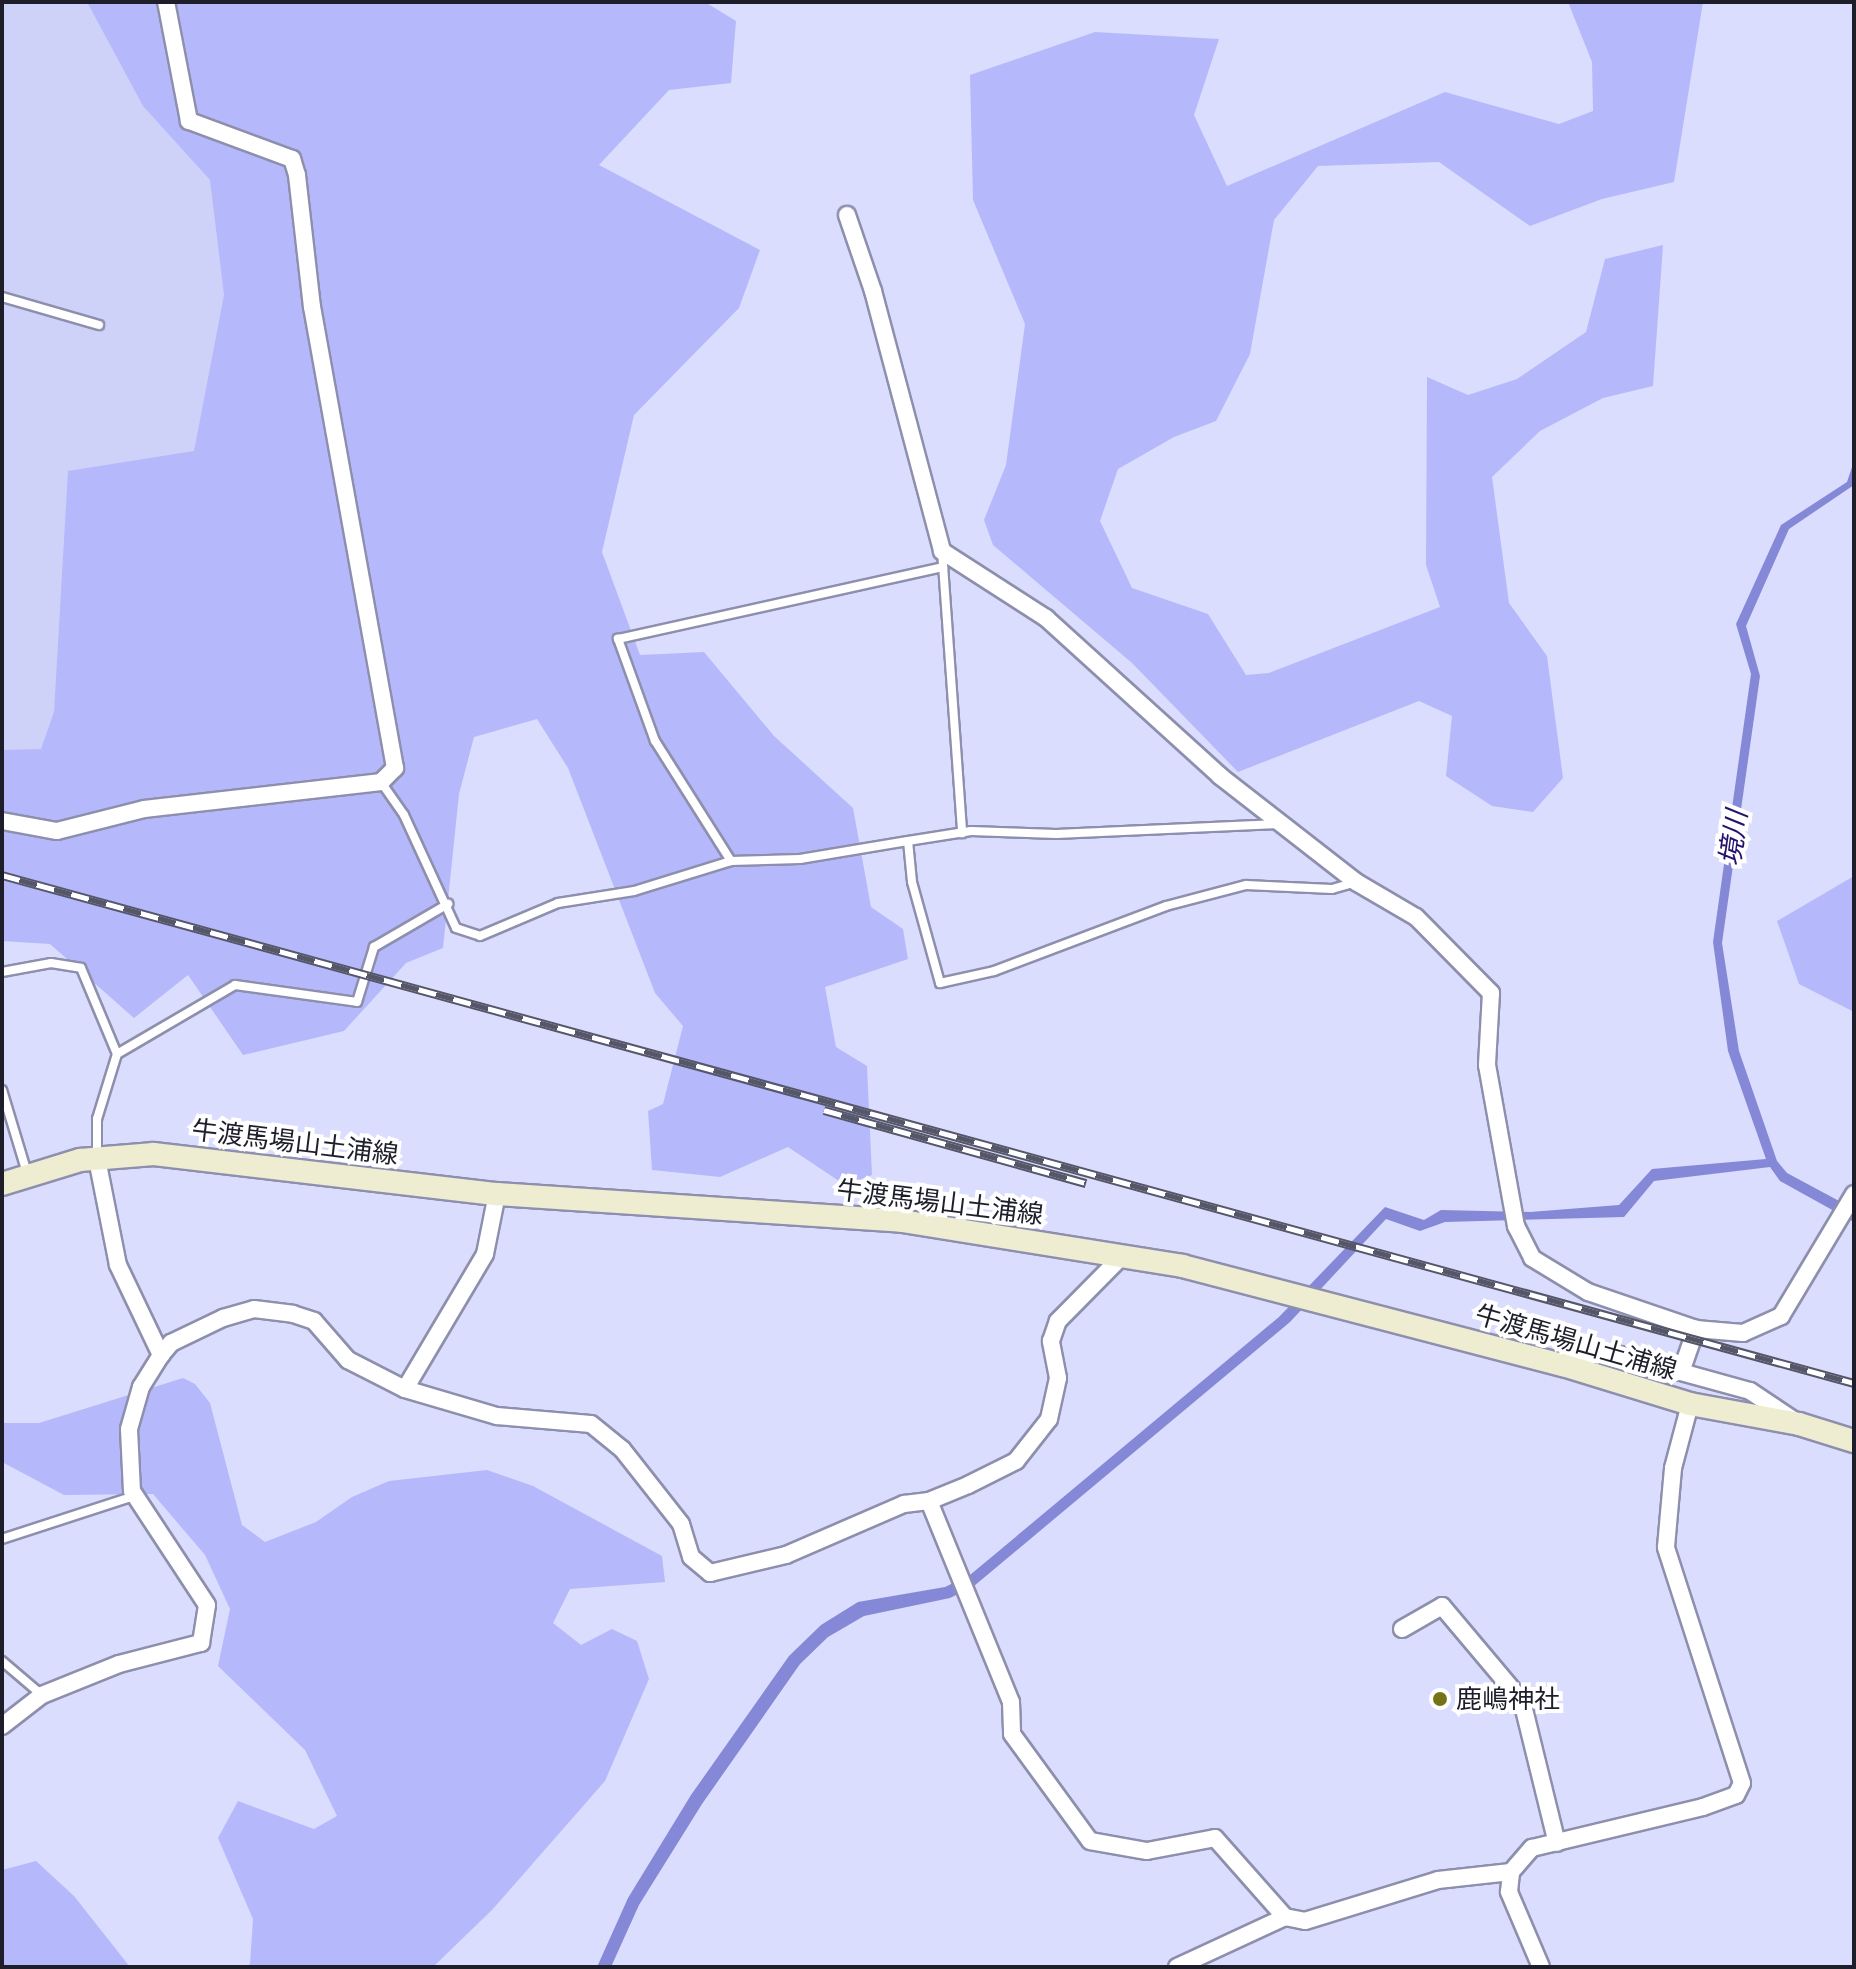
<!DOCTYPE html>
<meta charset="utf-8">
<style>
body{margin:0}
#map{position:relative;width:1856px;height:1969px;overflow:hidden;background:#daddfd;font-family:"Archivo Narrow","Noto Sans JP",sans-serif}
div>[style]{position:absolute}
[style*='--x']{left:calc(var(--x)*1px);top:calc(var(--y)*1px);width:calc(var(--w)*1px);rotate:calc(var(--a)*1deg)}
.built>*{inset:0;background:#ced2f8}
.green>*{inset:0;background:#b5b9fb}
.water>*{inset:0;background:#8588d6}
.roads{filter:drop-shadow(2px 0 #8d8fad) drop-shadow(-2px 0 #8d8fad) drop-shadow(0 2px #8d8fad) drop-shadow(0 -2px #8d8fad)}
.service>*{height:8px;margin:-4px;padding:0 4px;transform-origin:4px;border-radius:4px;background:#fff}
.minor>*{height:16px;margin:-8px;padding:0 8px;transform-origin:8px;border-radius:8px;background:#fff}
.secondary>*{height:22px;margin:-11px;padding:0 11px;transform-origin:11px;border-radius:11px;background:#eeedd2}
.rail>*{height:9px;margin-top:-4.5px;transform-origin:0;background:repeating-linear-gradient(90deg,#fff 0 18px,#555768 0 36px);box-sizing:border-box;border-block:2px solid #555768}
.dots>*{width:22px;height:22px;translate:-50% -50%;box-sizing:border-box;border:4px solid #fff;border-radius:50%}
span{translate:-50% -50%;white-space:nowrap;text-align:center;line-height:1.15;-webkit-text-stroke:8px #fff;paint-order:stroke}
.street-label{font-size:26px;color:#1d1e2a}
.poi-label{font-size:26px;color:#1d1e2a}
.left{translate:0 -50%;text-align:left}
.water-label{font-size:28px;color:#24116d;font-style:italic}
.frame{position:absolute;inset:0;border:4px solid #1d1e2a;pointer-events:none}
</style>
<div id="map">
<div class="built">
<div style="clip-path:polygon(2px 2px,205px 2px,294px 285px,2px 840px)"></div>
</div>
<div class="green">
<div style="clip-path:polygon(87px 2px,705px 2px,736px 21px,731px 83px,669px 90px,599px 165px,760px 250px,739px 308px,634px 415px,602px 552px,640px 655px,704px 652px,774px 736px,853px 808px,871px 907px,903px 929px,908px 959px,825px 987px,836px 1047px,867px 1066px,872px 1175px,845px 1185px,788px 1147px,720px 1177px,652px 1170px,648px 1111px,663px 1104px,683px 1026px,655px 993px,568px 768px,537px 719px,474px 737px,459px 794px,443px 948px,406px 963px,344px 1031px,243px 1055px,188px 975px,134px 1018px,50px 944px,2px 941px,2px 750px,41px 749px,54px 712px,68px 471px,194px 451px,224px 295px,210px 180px,143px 106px)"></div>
<div style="clip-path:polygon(1568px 2px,1703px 2px,1674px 182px,1602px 199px,1530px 226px,1439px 162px,1318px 166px,1274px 220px,1250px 354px,1216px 421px,1174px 437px,1118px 469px,1100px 521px,1132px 588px,1208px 614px,1246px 675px,1269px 673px,1440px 607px,1426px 565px,1427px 377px,1468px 395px,1517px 379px,1586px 332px,1605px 259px,1663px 245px,1653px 386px,1603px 398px,1540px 431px,1492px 477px,1509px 603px,1547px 656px,1563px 778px,1533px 812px,1492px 806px,1446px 776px,1452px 716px,1419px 701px,1238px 772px,1132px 663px,993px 545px,984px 520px,1006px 465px,1025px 324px,973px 200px,970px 75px,1095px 32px,1219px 39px,1194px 115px,1227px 186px,1445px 92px,1559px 124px,1593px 111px,1592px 62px)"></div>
<div style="clip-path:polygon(1854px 876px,1854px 1012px,1799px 984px,1777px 921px)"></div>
<div style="clip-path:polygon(183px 1378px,195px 1384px,210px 1403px,242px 1525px,265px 1542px,316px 1522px,352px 1497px,389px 1481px,487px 1470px,533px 1486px,662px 1556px,665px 1582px,570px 1589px,553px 1623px,581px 1645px,612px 1629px,637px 1641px,649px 1679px,605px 1781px,492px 1910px,433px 1967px,244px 1967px,250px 1964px,253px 1919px,218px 1838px,238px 1801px,314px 1829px,337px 1816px,305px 1750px,218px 1666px,230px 1609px,205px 1555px,153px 1494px,64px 1495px,2px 1462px,2px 1423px,39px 1423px)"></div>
<div style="clip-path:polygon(36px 1861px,74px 1896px,130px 1967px,2px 1967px,2px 1870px)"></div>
</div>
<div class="water">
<div style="clip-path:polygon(1854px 461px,1854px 485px,1789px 529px,1746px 626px,1760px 676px,1722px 943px,1739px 1051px,1777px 1161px,1787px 1173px,1854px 1209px,1854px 1222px,1780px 1181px,1770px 1167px,1654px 1181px,1624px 1217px,1445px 1222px,1420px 1231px,1386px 1219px,1290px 1322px,974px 1586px,950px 1598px,864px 1616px,828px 1637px,800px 1664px,702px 1804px,639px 1905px,611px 1967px,597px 1967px,628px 1898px,691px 1795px,789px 1656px,821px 1625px,858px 1602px,945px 1587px,970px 1575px,1279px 1317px,1385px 1207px,1424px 1220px,1441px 1210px,1530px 1212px,1619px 1205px,1652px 1169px,1766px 1159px,1728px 1051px,1713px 942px,1751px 674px,1736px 624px,1781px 525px,1847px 482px)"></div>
</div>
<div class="roads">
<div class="service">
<div style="--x:2;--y:297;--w:101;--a:16.1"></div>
<div style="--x:942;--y:551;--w:283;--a:85.9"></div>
<div style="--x:381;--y:782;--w:40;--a:55.1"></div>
<div style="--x:404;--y:815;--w:124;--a:65.3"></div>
<div style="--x:456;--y:928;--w:25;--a:18"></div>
<div style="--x:480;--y:936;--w:85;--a:-22.9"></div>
<div style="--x:558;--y:903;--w:77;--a:-9"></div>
<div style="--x:634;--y:891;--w:102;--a:-17.2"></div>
<div style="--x:731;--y:861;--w:69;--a:-1.7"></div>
<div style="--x:800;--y:859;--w:109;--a:-9.5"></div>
<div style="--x:1278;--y:824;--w:222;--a:177.4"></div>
<div style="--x:1056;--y:834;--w:85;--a:-178"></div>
<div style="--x:971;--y:831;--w:64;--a:171"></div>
<div style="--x:908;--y:841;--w:41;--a:84.4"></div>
<div style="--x:912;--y:882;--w:105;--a:74.5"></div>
<div style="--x:940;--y:983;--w:55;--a:-12.5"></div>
<div style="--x:994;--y:971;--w:184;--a:-20.7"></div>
<div style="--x:1166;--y:906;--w:83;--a:-14.7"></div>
<div style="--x:1246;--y:885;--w:86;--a:2.7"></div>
<div style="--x:1332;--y:889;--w:25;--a:-16"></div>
<div style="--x:731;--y:861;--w:142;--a:-122.3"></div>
<div style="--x:655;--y:741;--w:109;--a:-109.9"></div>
<div style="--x:618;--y:639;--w:333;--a:-12.5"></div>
<div style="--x:2;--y:972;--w:50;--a:-10.4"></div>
<div style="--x:51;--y:963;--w:30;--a:9"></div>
<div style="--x:81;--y:968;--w:93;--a:67.3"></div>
<div style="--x:2;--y:1090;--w:87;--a:73.2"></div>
<div style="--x:97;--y:1158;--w:39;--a:-90"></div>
<div style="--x:97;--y:1119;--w:68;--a:-72.9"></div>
<div style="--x:117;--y:1054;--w:137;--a:-30.3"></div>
<div style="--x:235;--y:985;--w:123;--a:7.9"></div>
<div style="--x:357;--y:1002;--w:58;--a:-72.8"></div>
<div style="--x:374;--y:947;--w:86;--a:-30.2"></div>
<div style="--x:2;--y:1539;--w:139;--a:-18"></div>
<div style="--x:2;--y:1661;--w:52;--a:40.4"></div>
</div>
<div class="minor">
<div style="--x:847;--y:215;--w:80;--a:71.1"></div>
<div style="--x:873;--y:291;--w:269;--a:75.1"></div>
<div style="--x:942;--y:551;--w:124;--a:32.8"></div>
<div style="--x:1046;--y:618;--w:235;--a:42.2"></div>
<div style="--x:1220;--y:776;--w:172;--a:37.9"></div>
<div style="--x:1356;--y:882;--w:69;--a:30.3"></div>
<div style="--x:1416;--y:917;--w:107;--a:45.4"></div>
<div style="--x:1491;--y:993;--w:72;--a:93.2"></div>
<div style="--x:1487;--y:1065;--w:164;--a:79.8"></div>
<div style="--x:1516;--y:1226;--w:36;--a:63"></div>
<div style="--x:1532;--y:1258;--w:66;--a:31.3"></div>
<div style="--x:1588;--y:1292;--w:114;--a:18.9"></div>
<div style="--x:1696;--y:1329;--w:47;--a:4.9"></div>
<div style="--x:1743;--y:1333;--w:42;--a:-24.1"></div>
<div style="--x:1781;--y:1316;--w:142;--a:-59.1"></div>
<div style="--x:2;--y:821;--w:56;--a:10.3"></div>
<div style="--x:57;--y:831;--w:90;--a:-14.2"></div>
<div style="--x:144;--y:809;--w:239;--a:-6.5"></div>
<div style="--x:381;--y:782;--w:20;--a:-45"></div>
<div style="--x:395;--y:768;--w:468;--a:-100.2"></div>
<div style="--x:312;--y:307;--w:133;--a:-96.5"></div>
<div style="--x:297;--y:175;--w:17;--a:-107"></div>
<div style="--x:292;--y:159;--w:110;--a:-159.7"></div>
<div style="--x:189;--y:121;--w:121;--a:-100.9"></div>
<div style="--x:97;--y:1159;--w:108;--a:78.8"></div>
<div style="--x:118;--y:1265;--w:100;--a:64.5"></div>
<div style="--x:1563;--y:1365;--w:35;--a:-18"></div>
<div style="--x:1596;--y:1354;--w:24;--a:2"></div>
<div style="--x:1620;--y:1355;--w:63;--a:15.6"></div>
<div style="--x:1681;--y:1372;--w:46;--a:-70.8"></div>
<div style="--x:1681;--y:1372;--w:72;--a:15.4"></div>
<div style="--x:1750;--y:1391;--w:58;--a:33.7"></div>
<div style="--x:405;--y:1389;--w:157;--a:-59.3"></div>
<div style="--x:485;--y:1254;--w:61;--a:-78.7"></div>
<div style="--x:929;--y:1501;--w:217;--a:67.8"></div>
<div style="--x:1011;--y:1702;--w:32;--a:88"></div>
<div style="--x:1012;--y:1734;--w:132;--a:53.9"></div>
<div style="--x:1090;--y:1841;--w:58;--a:10"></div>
<div style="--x:1147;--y:1851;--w:69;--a:-10.8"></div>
<div style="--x:1215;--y:1838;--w:106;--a:48.5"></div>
<div style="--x:1402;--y:1629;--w:46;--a:-29.9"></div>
<div style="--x:1442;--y:1606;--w:124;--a:49.9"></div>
<div style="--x:1522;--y:1701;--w:146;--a:76.2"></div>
<div style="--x:2;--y:1726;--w:51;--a:-37.8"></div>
<div style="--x:42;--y:1695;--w:83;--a:-21.9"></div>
<div style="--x:119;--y:1664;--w:85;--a:-14.4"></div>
<div style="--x:201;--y:1643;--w:38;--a:-81"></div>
<div style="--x:207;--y:1605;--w:136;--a:-123.3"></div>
<div style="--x:132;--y:1491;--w:62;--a:-92.8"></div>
<div style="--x:129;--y:1429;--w:44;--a:-74.1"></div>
<div style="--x:141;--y:1387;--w:38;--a:-58"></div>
<div style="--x:161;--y:1355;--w:16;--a:-50"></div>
<div style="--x:171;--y:1343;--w:58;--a:-25.7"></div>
<div style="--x:223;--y:1318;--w:32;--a:-16"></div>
<div style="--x:254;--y:1309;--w:39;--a:7"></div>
<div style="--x:293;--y:1314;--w:22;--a:18"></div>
<div style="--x:314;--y:1321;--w:52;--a:48.9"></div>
<div style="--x:348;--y:1360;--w:64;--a:27"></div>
<div style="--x:405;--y:1389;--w:96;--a:16.4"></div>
<div style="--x:497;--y:1416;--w:94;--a:4.9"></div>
<div style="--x:591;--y:1424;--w:40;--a:39"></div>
<div style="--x:622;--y:1449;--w:95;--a:51.8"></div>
<div style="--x:681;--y:1524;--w:34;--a:73"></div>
<div style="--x:691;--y:1557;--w:25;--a:40"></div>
<div style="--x:710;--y:1573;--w:78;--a:-13.3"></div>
<div style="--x:786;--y:1555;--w:129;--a:-23.4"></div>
<div style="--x:904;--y:1504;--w:25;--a:-7"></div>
<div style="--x:929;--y:1501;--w:42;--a:-22.3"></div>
<div style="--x:968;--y:1485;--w:54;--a:-26.6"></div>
<div style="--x:1016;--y:1461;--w:53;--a:-51.8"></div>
<div style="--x:1049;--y:1419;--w:42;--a:-77.6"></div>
<div style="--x:1058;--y:1378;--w:38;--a:-101"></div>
<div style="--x:1051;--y:1341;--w:21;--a:-71"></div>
<div style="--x:1058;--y:1321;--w:91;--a:-45.4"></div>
<div style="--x:1177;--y:1967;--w:119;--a:-24.8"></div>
<div style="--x:1285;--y:1917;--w:20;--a:11"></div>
<div style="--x:1305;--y:1921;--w:139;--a:-17.1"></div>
<div style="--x:1438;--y:1880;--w:73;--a:-6.3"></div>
<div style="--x:1541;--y:1967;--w:82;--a:-113.1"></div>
<div style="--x:1509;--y:1892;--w:20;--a:-84"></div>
<div style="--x:1511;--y:1872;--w:32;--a:-49"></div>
<div style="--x:1532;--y:1848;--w:176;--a:-13.5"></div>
<div style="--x:1703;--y:1807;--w:35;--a:-20"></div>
<div style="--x:1736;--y:1795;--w:13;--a:-63"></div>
<div style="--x:1742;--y:1783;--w:248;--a:-107.9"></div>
<div style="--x:1666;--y:1547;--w:79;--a:-84.9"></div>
<div style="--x:1673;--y:1468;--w:66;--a:-75.1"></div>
</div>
<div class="secondary">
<div style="--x:2;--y:1184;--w:82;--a:-17.1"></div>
<div style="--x:80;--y:1160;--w:74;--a:-4.6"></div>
<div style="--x:154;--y:1154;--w:345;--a:6.7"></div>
<div style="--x:497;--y:1194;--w:406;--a:3.8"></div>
<div style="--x:902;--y:1221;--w:284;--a:9.1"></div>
<div style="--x:1182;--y:1266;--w:394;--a:14.6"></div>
<div style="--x:1563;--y:1365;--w:133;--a:17.1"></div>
<div style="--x:1690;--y:1404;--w:111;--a:10.4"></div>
<div style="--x:1799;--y:1424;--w:58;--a:17.2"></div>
</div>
</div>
<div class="rail">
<div style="--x:2;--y:875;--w:1920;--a:15.34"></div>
<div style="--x:824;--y:1110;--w:272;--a:15.6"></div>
</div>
<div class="dots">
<div style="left:1440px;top:1699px;background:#757317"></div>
</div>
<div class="street-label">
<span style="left:295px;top:1142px;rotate:7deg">牛渡馬場山土浦線</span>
<span style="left:940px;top:1202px;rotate:7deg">牛渡馬場山土浦線</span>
<span style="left:1576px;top:1342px;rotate:16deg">牛渡馬場山土浦線</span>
</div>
<div class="poi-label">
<span class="left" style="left:1456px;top:1699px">鹿嶋神社</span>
</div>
<div class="water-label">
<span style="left:1733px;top:838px;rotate:-82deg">境川</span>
</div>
<div class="frame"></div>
</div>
